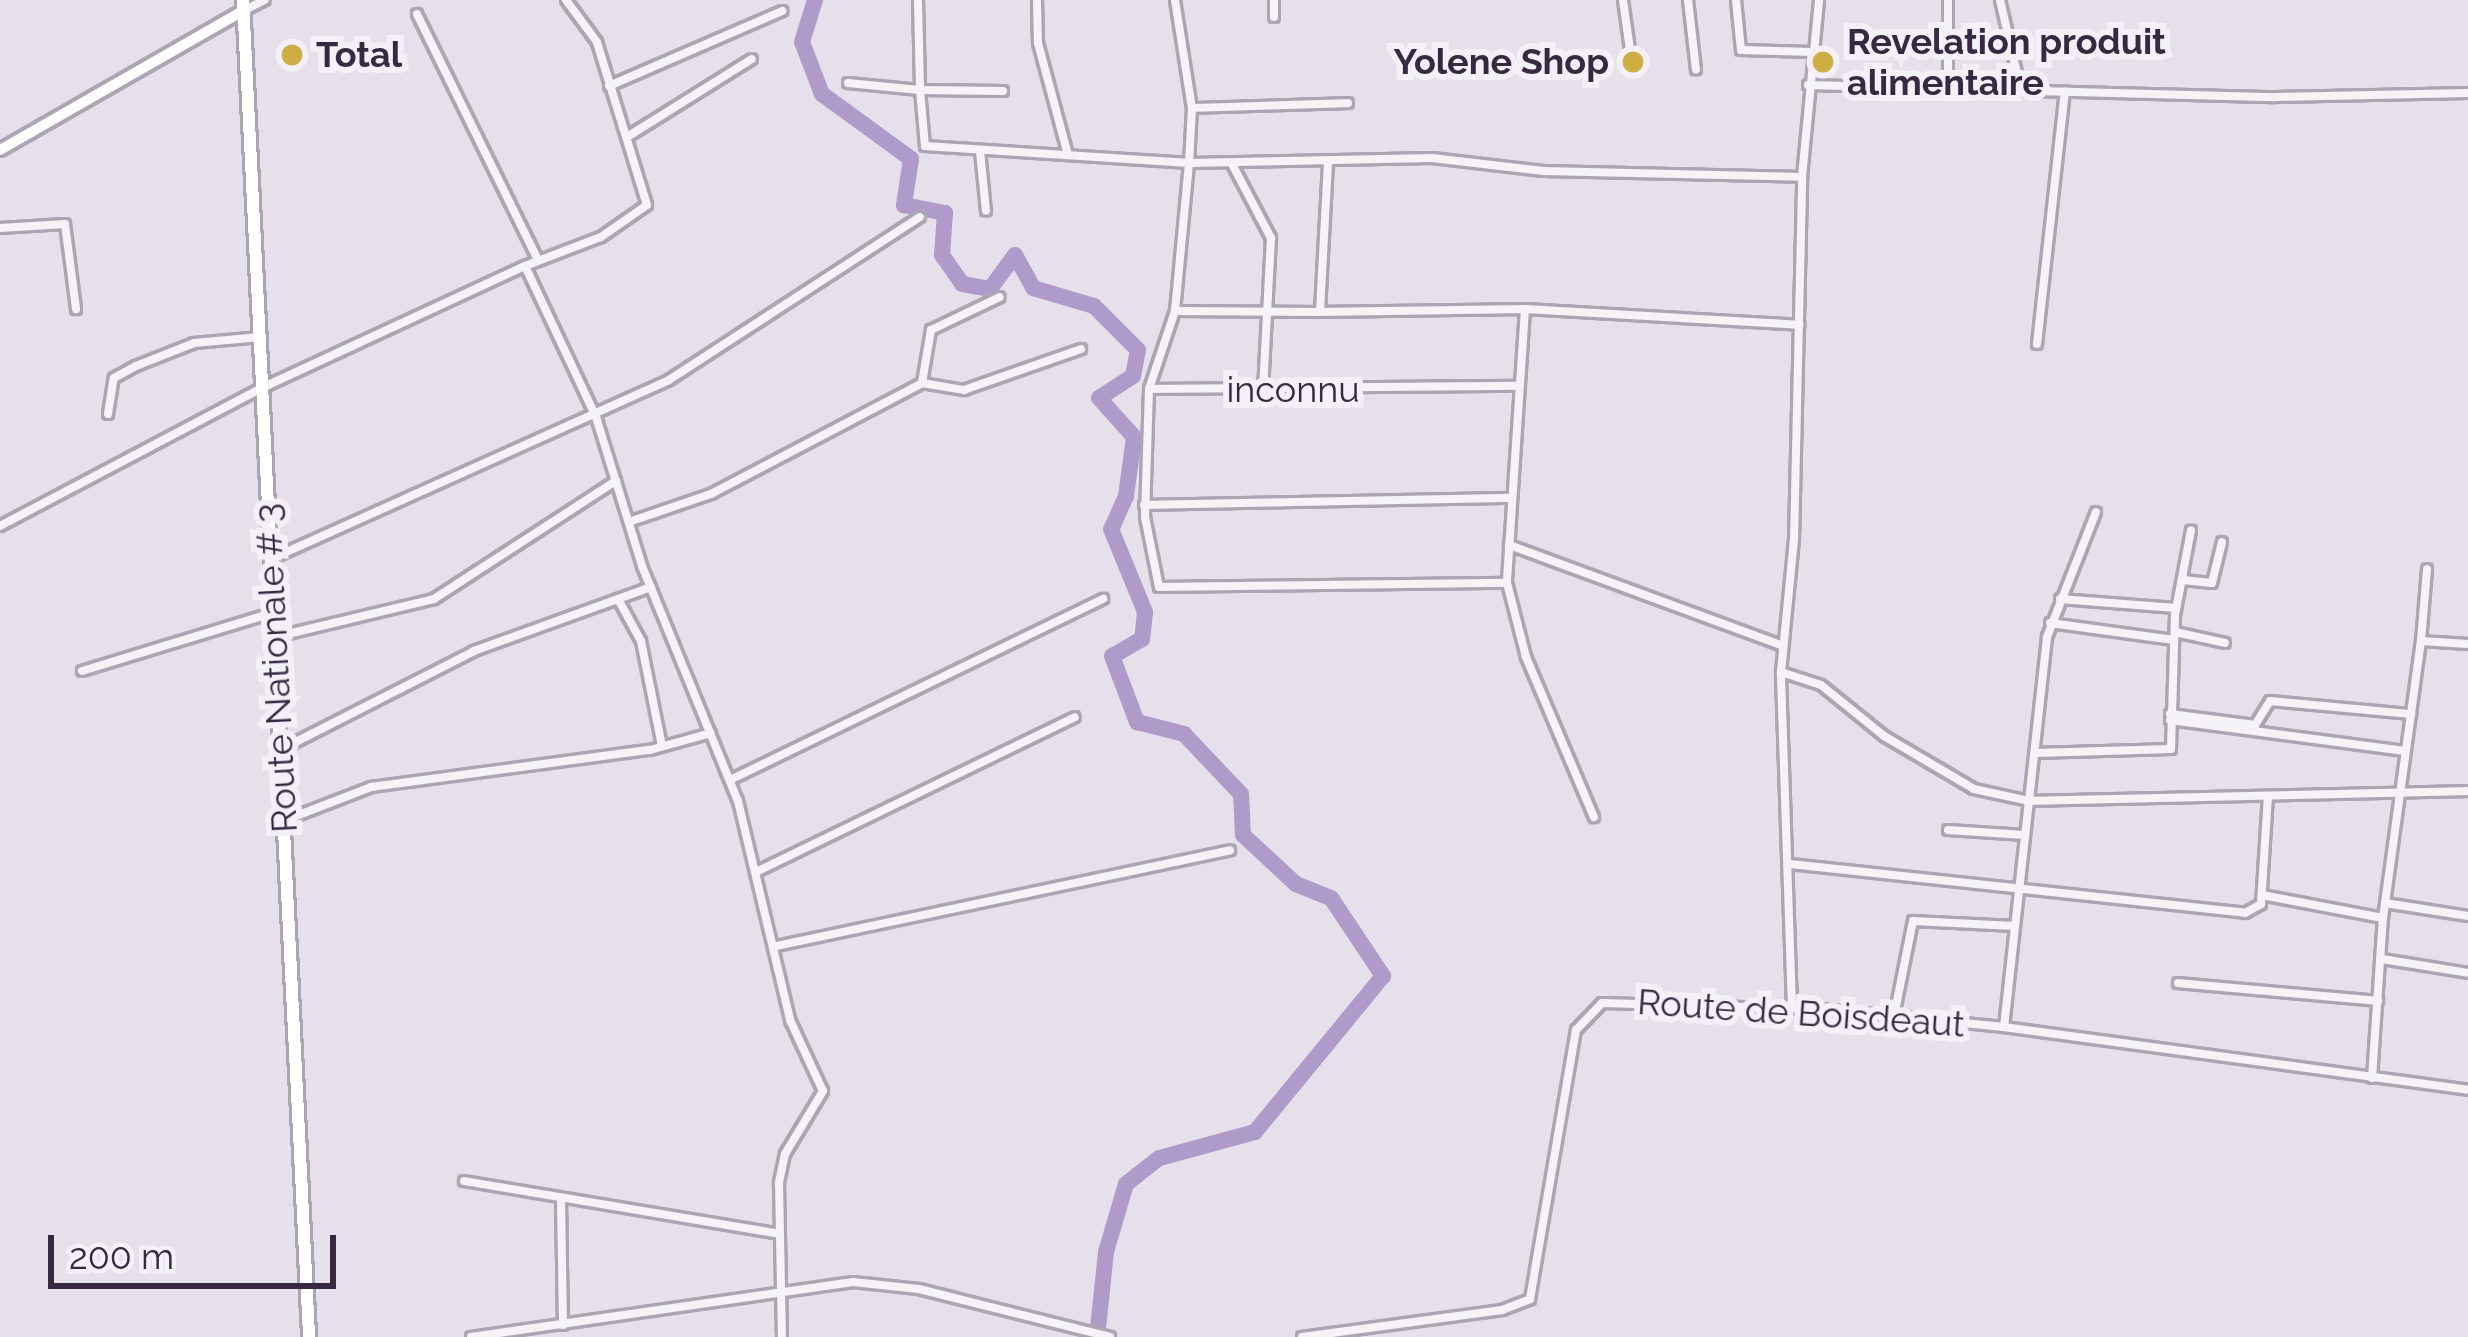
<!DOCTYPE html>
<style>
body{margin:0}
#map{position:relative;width:2468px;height:1337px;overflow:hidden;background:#e5e0e9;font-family:Raleway,sans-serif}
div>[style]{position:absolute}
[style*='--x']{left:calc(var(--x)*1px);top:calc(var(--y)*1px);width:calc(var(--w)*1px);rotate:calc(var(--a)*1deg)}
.river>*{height:16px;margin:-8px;padding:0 8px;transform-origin:8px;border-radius:8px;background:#af9bc9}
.roads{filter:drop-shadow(3px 0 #ada5b3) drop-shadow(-3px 0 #ada5b3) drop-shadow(0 3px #ada5b3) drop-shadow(0 -3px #ada5b3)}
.minor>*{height:8px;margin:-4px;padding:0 4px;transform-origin:4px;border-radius:4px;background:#f6f3f8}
.secondary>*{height:10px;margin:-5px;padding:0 5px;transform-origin:5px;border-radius:5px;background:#fff}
.primary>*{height:12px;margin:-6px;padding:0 6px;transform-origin:6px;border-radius:6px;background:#fff}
.dots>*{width:33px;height:33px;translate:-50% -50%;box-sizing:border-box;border:6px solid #f3f0f7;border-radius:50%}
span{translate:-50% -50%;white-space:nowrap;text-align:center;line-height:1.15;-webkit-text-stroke:12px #f3f0f7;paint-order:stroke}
.poi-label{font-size:36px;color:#362941;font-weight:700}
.left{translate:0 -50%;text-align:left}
.right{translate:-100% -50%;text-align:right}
.street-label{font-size:36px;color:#362941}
.scale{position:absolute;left:48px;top:1235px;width:288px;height:54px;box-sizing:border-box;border:6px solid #362941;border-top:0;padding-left:15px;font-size:36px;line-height:42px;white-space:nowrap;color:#362941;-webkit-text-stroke:9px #f3f0f7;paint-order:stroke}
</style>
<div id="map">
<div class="river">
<div style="--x:815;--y:0;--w:44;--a:107.2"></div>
<div style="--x:802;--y:42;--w:56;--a:69"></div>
<div style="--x:822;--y:94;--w:110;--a:36.1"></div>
<div style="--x:911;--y:159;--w:47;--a:98.7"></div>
<div style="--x:904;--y:205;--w:42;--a:11"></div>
<div style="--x:945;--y:213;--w:42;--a:94.1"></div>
<div style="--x:942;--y:255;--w:35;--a:55"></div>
<div style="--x:962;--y:284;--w:28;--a:10"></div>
<div style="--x:990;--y:289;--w:42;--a:-53.7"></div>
<div style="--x:1015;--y:255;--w:38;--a:61"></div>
<div style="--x:1033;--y:288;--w:64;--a:16.4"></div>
<div style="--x:1094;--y:306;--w:62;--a:45"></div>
<div style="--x:1138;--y:350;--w:26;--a:101"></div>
<div style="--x:1133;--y:376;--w:40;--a:147.1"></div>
<div style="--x:1099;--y:398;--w:52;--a:48.1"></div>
<div style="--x:1134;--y:437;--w:60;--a:97.7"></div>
<div style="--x:1126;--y:496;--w:36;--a:114"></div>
<div style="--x:1111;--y:529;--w:90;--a:67.7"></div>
<div style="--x:1145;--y:612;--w:27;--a:96"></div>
<div style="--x:1142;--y:639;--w:34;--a:150"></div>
<div style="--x:1112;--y:656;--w:71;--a:69.3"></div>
<div style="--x:1137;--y:722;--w:49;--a:14.3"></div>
<div style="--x:1184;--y:734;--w:83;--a:46.5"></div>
<div style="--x:1241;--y:794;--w:41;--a:87.2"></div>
<div style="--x:1243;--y:835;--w:72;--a:42.8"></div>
<div style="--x:1296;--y:884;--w:38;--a:22"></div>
<div style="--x:1331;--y:898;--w:94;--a:56.3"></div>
<div style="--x:1383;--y:976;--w:202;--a:129.4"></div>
<div style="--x:1255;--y:1132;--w:99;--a:164.8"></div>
<div style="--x:1159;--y:1158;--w:42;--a:141.8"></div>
<div style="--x:1126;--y:1184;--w:71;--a:106.4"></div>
<div style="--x:1106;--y:1252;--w:85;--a:96"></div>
</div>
<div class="roads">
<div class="minor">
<div style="--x:918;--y:0;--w:90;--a:88.7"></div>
<div style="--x:920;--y:90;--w:83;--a:0.7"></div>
<div style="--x:1037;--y:0;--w:43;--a:88.7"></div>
<div style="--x:1038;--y:43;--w:116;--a:75"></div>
<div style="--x:1175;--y:0;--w:109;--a:81.1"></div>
<div style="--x:1192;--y:108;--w:55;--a:93.1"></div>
<div style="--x:1189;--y:163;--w:149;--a:95.4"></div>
<div style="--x:1175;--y:311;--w:82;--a:108.4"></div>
<div style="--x:1149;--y:389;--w:370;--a:-0.5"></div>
<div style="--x:1274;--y:0;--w:17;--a:90"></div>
<div style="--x:1623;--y:0;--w:50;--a:82"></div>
<div style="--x:1688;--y:0;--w:70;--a:83.5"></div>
<div style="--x:1736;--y:0;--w:50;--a:84.3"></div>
<div style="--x:1741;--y:50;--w:71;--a:1.6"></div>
<div style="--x:2000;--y:0;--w:88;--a:76.9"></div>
<div style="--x:245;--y:10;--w:22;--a:-27"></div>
<div style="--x:417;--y:14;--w:274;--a:63.8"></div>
<div style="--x:848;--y:83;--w:72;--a:5.6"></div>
<div style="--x:920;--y:90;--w:56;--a:84.9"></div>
<div style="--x:925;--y:146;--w:265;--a:3.7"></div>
<div style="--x:1189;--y:163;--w:243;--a:-1.2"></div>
<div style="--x:1432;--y:158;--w:112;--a:6.7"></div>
<div style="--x:1543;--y:171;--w:259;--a:1.3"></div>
<div style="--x:1808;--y:85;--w:467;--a:1.5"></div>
<div style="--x:2275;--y:97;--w:193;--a:-1.2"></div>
<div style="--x:609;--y:86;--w:189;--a:-23.4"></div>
<div style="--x:1948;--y:86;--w:86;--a:-90"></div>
<div style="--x:1192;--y:108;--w:156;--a:-1.8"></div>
<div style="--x:627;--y:137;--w:147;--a:-32"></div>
<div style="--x:980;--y:151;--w:60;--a:84.3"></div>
<div style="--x:1328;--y:163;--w:149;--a:93.1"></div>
<div style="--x:1320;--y:312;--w:205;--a:-0.8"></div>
<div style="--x:1525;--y:309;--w:275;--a:93.8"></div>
<div style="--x:1507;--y:583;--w:76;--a:75.6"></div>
<div style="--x:1526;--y:657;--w:174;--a:67"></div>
<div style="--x:1232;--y:164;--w:84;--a:62.2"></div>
<div style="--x:1271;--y:238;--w:153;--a:93"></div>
<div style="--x:0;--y:228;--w:65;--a:-3.5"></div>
<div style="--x:65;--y:224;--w:86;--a:82.6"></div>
<div style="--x:525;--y:266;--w:81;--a:-20.9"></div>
<div style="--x:601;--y:237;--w:56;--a:-34.8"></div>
<div style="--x:647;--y:205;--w:170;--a:-107.1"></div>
<div style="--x:597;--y:42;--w:52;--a:-126.4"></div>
<div style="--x:1525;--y:309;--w:275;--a:3.3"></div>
<div style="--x:1175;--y:311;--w:145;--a:0.4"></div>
<div style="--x:2037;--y:344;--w:254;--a:-83.7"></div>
<div style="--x:922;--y:383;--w:54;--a:-80.4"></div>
<div style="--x:931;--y:330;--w:76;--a:-25.6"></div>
<div style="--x:1149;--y:389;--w:128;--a:91.8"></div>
<div style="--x:1145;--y:517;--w:71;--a:78.7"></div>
<div style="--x:1159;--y:587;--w:348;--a:-0.7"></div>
<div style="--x:108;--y:414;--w:36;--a:-81"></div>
<div style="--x:114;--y:378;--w:25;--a:-29"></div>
<div style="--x:136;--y:366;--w:62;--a:-21.6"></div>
<div style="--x:194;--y:343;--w:67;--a:-5.1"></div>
<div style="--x:1144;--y:505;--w:368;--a:-1.1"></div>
<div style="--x:629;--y:522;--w:87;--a:-18.9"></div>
<div style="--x:711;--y:494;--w:238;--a:-27.7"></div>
<div style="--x:922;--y:383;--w:43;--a:9.5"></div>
<div style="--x:964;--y:390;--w:124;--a:-19.3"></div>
<div style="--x:0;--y:526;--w:301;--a:-27.8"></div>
<div style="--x:266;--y:386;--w:285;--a:-24.9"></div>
<div style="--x:525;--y:266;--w:167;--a:64.8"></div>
<div style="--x:596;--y:417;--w:156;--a:72.8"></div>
<div style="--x:642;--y:566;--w:254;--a:67.8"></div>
<div style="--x:738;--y:801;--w:225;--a:76.6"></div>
<div style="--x:790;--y:1020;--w:78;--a:65.1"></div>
<div style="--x:823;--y:1091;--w:74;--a:121.1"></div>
<div style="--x:785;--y:1154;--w:30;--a:102"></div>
<div style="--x:779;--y:1183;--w:154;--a:88.9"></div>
<div style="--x:1509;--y:545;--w:292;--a:20.2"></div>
<div style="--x:271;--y:559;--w:436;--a:-24.2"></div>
<div style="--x:669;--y:380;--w:299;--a:-33"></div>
<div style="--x:2183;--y:580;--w:29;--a:6"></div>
<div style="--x:2212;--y:583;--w:42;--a:-76.3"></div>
<div style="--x:618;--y:599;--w:48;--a:61.3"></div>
<div style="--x:641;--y:641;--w:107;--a:78.7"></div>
<div style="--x:2060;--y:599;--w:116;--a:4.4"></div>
<div style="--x:2050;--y:623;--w:125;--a:7.8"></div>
<div style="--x:2175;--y:632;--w:51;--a:12.4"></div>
<div style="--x:275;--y:637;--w:163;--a:-13.4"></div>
<div style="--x:434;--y:599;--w:217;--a:-33"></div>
<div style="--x:2421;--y:641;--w:72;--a:-85.2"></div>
<div style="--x:82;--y:671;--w:199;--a:-17"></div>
<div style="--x:1781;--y:672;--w:42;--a:18"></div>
<div style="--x:1821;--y:685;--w:81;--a:39"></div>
<div style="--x:1884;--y:736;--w:104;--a:30.5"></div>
<div style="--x:1974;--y:789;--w:56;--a:12.3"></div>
<div style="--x:2029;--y:801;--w:439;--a:-1.3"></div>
<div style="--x:2170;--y:714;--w:86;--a:7.4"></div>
<div style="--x:2255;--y:725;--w:28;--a:-58"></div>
<div style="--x:2270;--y:701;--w:142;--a:5.3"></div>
<div style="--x:2170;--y:720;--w:237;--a:7.5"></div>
<div style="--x:280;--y:750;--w:218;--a:-27"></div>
<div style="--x:474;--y:651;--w:188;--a:-19.9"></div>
<div style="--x:2035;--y:753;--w:136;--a:-1.7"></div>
<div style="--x:2171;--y:749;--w:134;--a:-88.3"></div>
<div style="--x:2175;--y:615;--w:86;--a:-79.3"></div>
<div style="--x:730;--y:780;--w:415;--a:-25.9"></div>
<div style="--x:283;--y:821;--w:94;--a:-21.1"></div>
<div style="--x:371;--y:787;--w:281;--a:-7.6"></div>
<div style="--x:650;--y:750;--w:63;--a:-15.6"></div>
<div style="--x:1948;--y:830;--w:77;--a:3.7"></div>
<div style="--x:1790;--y:864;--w:458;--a:6.1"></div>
<div style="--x:2245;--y:913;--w:18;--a:-29"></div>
<div style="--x:2261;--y:904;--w:107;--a:-86.3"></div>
<div style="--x:758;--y:871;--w:352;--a:-25.9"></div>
<div style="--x:2262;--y:895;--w:123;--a:10.8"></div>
<div style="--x:2385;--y:903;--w:84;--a:8.9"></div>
<div style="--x:776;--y:946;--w:464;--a:-11.9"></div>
<div style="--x:2382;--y:959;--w:87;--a:9.2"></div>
<div style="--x:2178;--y:983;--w:201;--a:5.1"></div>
<div style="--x:1792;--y:1008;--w:336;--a:-91.9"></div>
<div style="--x:1781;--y:672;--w:133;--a:-84.4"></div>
<div style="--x:1794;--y:540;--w:363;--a:-88.7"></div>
<div style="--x:1802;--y:177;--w:178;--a:-84.5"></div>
<div style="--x:1894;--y:1016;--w:97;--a:-78.7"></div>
<div style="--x:1913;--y:921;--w:102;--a:2.8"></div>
<div style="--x:2004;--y:1027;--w:392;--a:-83.7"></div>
<div style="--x:2047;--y:637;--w:134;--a:-68.6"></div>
<div style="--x:2372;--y:1078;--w:160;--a:-86.1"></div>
<div style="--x:2383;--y:918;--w:280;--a:-82.2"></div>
<div style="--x:2421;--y:641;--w:47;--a:3.7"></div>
<div style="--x:464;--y:1181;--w:320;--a:9.5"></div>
<div style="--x:561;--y:1199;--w:126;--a:89.1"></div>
<div style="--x:471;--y:1337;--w:386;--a:-8.2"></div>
<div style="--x:853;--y:1282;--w:66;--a:6.1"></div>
<div style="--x:919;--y:1289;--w:197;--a:14.1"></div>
<div style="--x:1302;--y:1337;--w:202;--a:-7.7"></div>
<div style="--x:1502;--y:1310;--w:30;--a:-21"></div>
<div style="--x:1530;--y:1299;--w:273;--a:-80.3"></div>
<div style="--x:1576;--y:1030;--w:37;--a:-46"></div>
<div style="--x:1602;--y:1003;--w:221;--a:1.6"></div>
<div style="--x:1823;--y:1009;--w:182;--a:5.7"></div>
<div style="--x:2004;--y:1027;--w:468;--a:7.7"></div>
</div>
<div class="secondary">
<div style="--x:0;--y:150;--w:281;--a:-29.8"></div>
</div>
<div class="primary">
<div style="--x:243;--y:0;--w:1339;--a:87.17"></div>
</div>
</div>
<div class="dots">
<div style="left:292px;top:55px;background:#cfad45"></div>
<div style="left:1633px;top:62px;background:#cfad45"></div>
<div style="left:1823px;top:62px;background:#cfad45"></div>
</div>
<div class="poi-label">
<span class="left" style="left:1847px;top:62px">Revelation produit<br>alimentaire</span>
<span class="left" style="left:316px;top:55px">Total</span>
<span class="right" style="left:1609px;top:62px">Yolene Shop</span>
</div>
<div class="street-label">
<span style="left:1293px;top:390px">inconnu</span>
<span style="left:276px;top:668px;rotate:-93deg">Route Nationale # 3</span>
<span style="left:1801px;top:1013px;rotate:4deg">Route de Boisdeaut</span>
</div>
<div class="scale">200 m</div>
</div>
